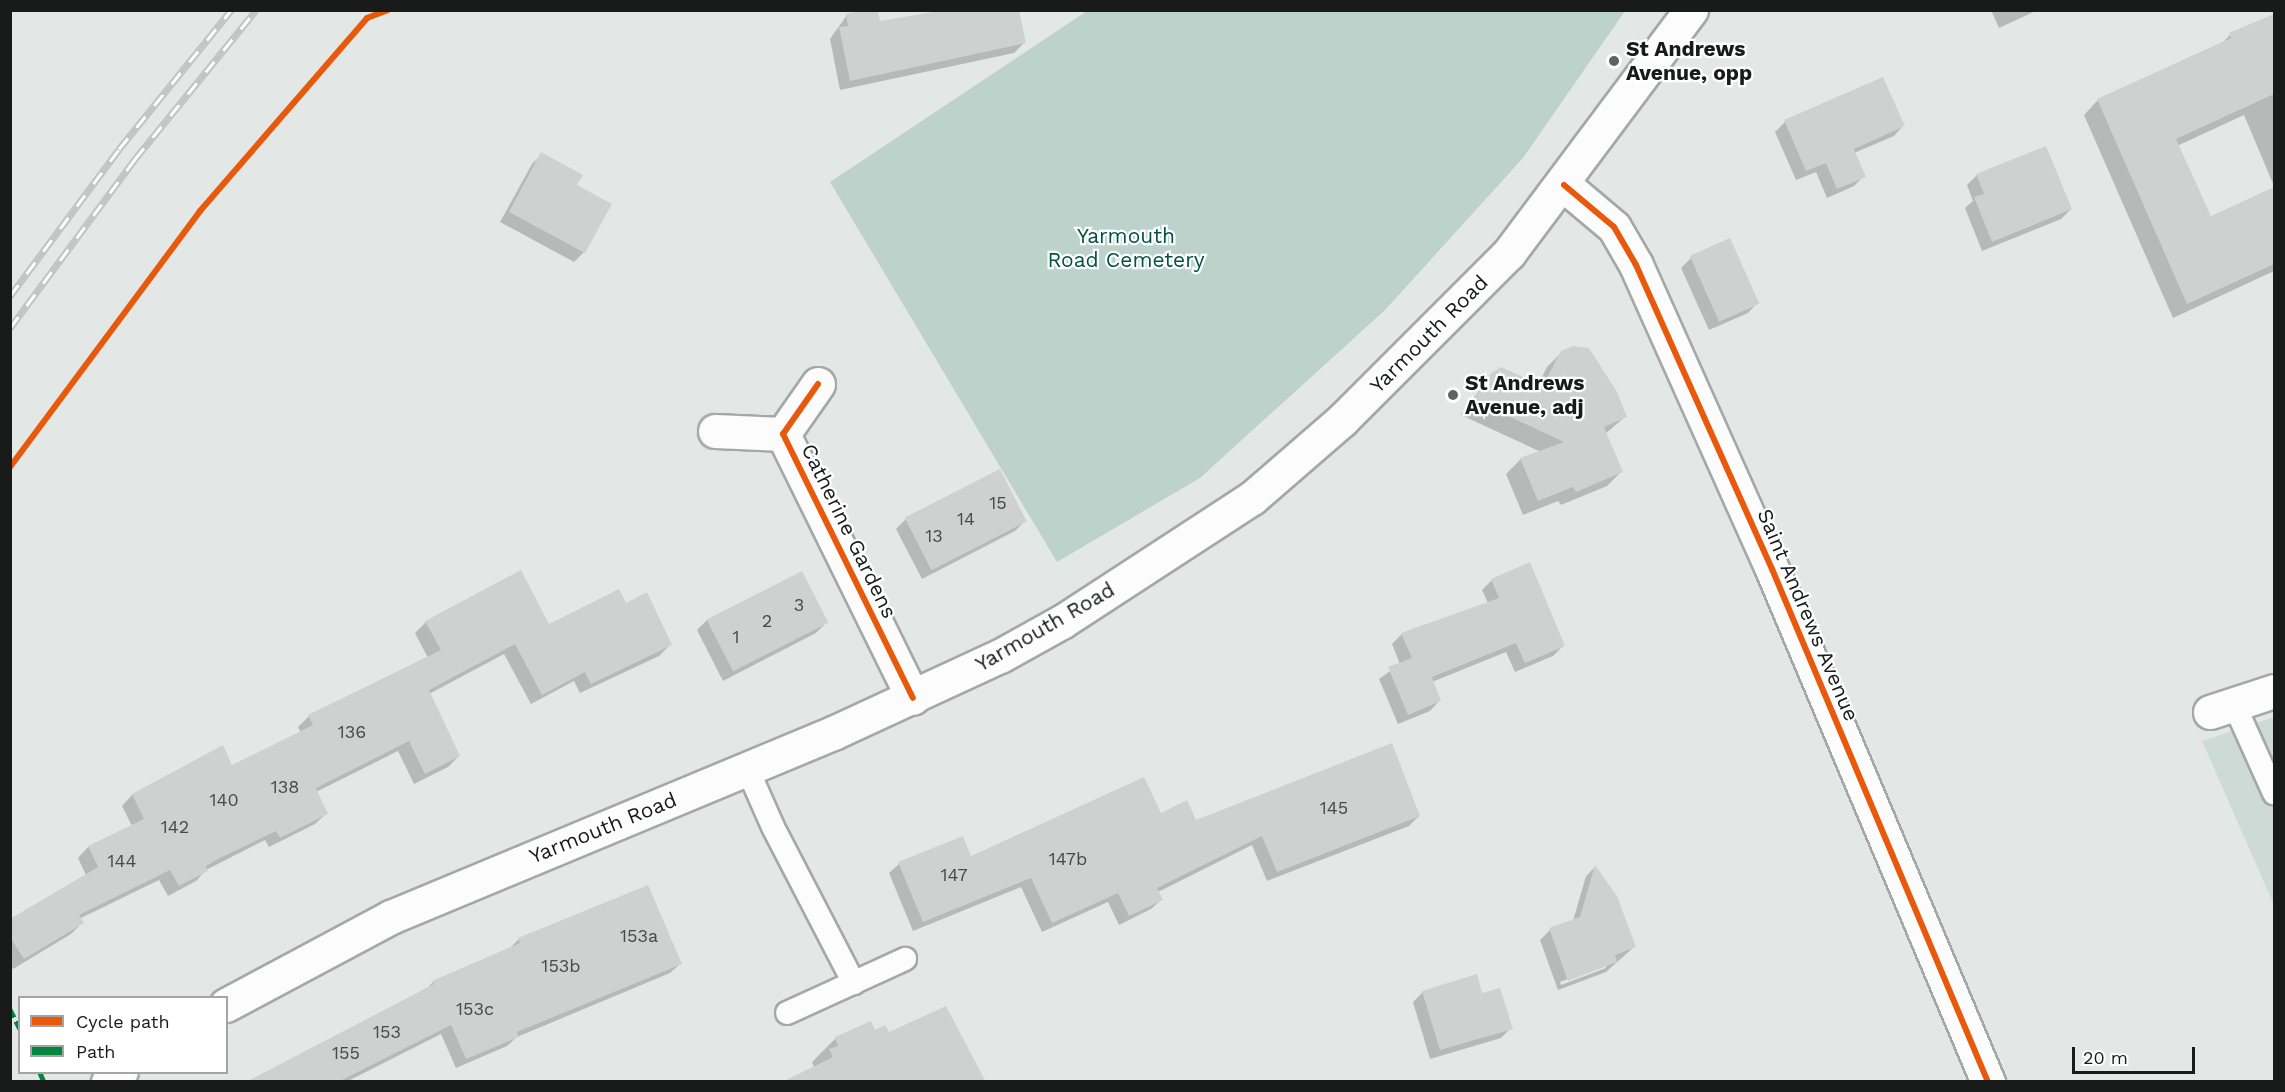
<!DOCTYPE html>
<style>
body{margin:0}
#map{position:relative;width:2285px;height:1092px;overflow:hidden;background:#e3e8e6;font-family:"Work Sans",sans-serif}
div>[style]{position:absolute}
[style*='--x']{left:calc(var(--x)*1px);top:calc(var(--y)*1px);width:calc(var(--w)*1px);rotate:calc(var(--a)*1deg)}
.built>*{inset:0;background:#cedad6}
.green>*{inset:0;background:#bcd2cb}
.shadow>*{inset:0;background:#0003}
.building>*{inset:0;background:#ced1d0;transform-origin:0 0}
.roads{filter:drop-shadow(2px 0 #a4a8a7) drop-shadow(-2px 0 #a4a8a7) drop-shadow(0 2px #a4a8a7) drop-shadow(0 -2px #a4a8a7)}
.service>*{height:22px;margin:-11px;padding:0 11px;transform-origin:11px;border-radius:11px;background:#fbfcfb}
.minor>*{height:33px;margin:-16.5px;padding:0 16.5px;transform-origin:16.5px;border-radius:16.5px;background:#fbfcfb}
.primary>*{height:33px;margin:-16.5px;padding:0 16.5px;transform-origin:16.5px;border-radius:16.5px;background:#fbfcfb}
.rail>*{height:7px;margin-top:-3.5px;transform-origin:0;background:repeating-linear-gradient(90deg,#fff 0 14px,#c3c3c3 0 28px);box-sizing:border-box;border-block:2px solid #c3c3c3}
.quiet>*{height:4.5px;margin-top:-2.25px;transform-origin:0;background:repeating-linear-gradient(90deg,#00873e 0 9px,transparent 0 13.5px)}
.cycleway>*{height:6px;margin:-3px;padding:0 3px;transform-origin:3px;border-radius:3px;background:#e8590c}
.dots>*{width:16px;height:16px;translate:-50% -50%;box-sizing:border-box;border:3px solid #fff;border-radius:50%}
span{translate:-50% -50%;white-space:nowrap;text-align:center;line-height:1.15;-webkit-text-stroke:4.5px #fff;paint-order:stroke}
.number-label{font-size:18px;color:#484a4a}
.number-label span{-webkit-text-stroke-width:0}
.poi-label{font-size:21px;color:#181b1a;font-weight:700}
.left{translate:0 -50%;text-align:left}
.park-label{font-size:21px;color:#005242}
.street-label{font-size:21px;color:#181b1a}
.frame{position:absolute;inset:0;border:12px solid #181b1a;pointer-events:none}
.legend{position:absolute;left:18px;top:996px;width:210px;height:78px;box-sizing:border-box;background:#fff;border:2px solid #a3a4a3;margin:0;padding:8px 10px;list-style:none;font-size:18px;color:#181b1a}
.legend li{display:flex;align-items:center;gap:12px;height:30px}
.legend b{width:30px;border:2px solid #a3a4a3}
.scale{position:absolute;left:2072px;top:1047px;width:123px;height:27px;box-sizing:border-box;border:3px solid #181b1a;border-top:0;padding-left:8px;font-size:18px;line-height:21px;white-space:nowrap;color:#181b1a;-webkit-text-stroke:4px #fff;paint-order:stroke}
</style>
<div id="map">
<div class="built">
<div style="clip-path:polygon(2274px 717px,2274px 905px,2202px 741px)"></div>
</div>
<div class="green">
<div style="clip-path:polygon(1087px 11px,1625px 11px,1523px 158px,1385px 310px,1200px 478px,1057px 562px,830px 182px)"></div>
</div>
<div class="shadow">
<div style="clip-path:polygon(1991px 10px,2038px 10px,1999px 28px)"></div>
<div style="clip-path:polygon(847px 15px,879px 23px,1024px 43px,1014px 53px,840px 90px,830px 39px)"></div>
<div style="clip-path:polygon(2268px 19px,2274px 32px,2274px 186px,2244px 115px,2177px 146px,2210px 218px,2274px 189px,2274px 271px,2173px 318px,2084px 115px,2098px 100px,2219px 46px,2230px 35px)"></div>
<div style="clip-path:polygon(1785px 122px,1903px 126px,1894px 136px,1854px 153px,1864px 176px,1854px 186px,1827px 198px,1816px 172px,1796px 180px,1775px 132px)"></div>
<div style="clip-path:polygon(542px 154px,575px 186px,584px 252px,574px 262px,500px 222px,532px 164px)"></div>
<div style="clip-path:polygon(1977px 175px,2071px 209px,2061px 219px,1982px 251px,1965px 208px,1973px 201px,1967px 185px)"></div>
<div style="clip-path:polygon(1691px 258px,1757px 303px,1748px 313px,1709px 330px,1681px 268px)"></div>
<div style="clip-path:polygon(1562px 352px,1625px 417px,1605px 434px,1621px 472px,1607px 486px,1561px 505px,1558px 501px,1523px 515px,1506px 474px,1521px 459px,1541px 452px,1461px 415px,1491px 375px,1538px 385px,1547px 367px)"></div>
<div style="clip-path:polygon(906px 519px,1025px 521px,1015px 531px,922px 579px,896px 529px)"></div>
<div style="clip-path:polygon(1492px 580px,1563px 646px,1553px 656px,1515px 672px,1506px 652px,1432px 682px,1439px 701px,1430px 711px,1398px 724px,1379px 679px,1400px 664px,1392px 644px,1402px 634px,1488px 603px,1482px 590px)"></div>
<div style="clip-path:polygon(625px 605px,670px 645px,659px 656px,580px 693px,574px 681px,531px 704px,504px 654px,429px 694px,459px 756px,448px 767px,414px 784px,398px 751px,316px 792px,326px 814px,315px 824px,269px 847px,265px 840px,206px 870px,196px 881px,168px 896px,159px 880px,79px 919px,82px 923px,71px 934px,13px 969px,10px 965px,10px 921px,86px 875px,78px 858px,88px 847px,132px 826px,122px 806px,132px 795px,222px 747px,232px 767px,301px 733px,298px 727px,309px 716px,428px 658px,415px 633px,426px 622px,548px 626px)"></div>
<div style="clip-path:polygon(707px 620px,826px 623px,816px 633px,723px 681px,697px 630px)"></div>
<div style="clip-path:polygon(1160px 815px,1196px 822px,1419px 816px,1409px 826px,1267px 881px,1252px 845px,1158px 892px,1161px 900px,1151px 909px,1119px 925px,1108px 902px,1042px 932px,1021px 887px,913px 931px,889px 873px,899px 864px,970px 858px)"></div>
<div style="clip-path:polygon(evenodd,1595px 867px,1634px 947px,1606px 972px,1558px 990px,1540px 940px,1550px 930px,1573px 921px,1586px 876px,1595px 867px,1606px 965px,1606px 968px,1561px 985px,1560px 982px,1606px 965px)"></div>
<div style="clip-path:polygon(519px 939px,680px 964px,670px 973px,517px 1037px,507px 1046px,456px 1068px,441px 1034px,346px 1082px,250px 1082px,425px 991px,433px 982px,509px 949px)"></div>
<div style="clip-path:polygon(1423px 992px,1481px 995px,1511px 1028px,1501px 1038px,1430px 1059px,1413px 1002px)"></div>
<div style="clip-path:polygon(875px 1032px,888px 1034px,814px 1067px,812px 1062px,836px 1038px)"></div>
</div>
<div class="building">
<div style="clip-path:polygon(864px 10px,878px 10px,880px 21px,945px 10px,1019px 10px,1026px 43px,850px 81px,839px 27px,848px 26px,846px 14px)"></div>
<div style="clip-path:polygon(2274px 14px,2274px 94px,2176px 139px,2211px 216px,2274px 187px,2274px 264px,2187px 304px,2097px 99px,2231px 38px,2229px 33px)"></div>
<div style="clip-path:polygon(1883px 77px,1905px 126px,1854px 149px,1866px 177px,1837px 189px,1826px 163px,1806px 171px,1784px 120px)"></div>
<div style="clip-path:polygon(2046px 146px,2072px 209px,1992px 242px,1974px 197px,1984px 194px,1976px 174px)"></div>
<div style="clip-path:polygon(541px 152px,583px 175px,577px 185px,612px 204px,585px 253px,509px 212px)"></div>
<div style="left:1730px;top:238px;width:72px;height:44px;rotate:66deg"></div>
<div style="clip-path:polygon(1573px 346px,1589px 348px,1617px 392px,1627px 417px,1604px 427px,1623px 472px,1576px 492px,1573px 487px,1538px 501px,1520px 458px,1564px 442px,1474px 400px,1490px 374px,1501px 367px,1543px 386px,1561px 351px)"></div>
<div style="left:1000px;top:469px;width:59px;height:107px;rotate:63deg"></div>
<div style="clip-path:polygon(1530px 562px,1565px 646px,1525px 663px,1516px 643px,1432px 677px,1441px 701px,1408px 715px,1388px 667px,1412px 658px,1401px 633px,1499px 598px,1491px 579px)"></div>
<div style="clip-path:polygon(521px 570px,549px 624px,619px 589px,626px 603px,647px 592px,672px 645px,591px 684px,585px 672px,542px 695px,515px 644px,429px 690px,460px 756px,425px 774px,409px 741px,316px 788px,328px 814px,280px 838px,276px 831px,218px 859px,206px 866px,208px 871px,179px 886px,170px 870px,79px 915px,84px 923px,24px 959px,10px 937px,10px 919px,98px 867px,88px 846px,144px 819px,132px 794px,223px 745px,232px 765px,313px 725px,308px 715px,441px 650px,425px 621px)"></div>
<div style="left:802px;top:571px;width:58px;height:107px;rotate:63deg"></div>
<div style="clip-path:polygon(1392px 743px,1420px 816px,1277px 872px,1262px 836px,1157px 888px,1163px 900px,1129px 916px,1118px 893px,1052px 923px,1031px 878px,923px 922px,898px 862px,963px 836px,971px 856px,1144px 777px,1161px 813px,1187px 800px,1196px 820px)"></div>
<div style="clip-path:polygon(1595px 865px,1617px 896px,1636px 947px,1615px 955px,1617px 962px,1568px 981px,1549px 928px,1580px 917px)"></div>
<div style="clip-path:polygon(648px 885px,682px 964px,517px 1032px,519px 1037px,466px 1059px,451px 1025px,338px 1082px,246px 1082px,434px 984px,432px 981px,520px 943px,518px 938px)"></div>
<div style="clip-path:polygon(1477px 974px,1482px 993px,1500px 988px,1513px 1029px,1440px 1050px,1422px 991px)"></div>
<div style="clip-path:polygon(946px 1006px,986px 1082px,782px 1082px,833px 1057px,829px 1049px,838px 1046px,835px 1037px,871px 1021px,875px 1030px,885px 1025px,889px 1032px)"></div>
</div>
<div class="roads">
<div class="service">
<div style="--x:2234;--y:704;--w:98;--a:65.8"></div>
<div style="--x:747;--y:768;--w:64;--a:66.2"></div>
<div style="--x:773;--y:827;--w:176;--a:62.6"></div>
<div style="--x:787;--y:1013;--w:130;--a:-24.6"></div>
</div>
<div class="minor">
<div style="--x:1564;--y:185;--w:65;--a:40"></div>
<div style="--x:1614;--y:227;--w:44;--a:59.9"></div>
<div style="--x:1636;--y:265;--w:333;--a:65.9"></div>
<div style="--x:1772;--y:569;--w:557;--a:67.17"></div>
<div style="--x:818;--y:384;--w:61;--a:125"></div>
<div style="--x:783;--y:434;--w:294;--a:63.8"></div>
<div style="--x:715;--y:431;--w:68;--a:2.5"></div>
<div style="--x:2210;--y:712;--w:67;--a:-18.2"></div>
</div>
<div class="primary">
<div style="--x:226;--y:1005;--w:187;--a:-28.1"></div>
<div style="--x:391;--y:917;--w:479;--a:-22.6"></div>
<div style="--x:833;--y:733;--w:184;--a:-24.8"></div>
<div style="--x:1000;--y:656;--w:72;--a:-29.1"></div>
<div style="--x:1063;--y:621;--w:225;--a:-33.1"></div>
<div style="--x:1252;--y:498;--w:119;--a:-40.9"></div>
<div style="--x:1342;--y:420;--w:236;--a:-45"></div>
<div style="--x:1509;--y:253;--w:304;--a:-53.2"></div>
<div style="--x:108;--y:1082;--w:16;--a:-38"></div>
</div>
</div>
<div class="rail">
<div style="--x:10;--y:296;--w:183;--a:-53.4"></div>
<div style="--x:119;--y:149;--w:179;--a:-51.1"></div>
<div style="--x:10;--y:328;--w:210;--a:-53.5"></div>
<div style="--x:135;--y:159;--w:192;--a:-50.9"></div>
</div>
<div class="quiet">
<div style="--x:10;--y:1009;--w:22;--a:63"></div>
<div style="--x:40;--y:1072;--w:11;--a:68"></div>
</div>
<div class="cycleway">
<div style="--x:1564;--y:185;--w:65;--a:40"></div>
<div style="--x:1614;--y:227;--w:44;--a:59.9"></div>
<div style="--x:1636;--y:265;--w:333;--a:65.9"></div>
<div style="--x:1772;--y:569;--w:557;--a:67.17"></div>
<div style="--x:818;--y:384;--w:61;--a:125"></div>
<div style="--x:783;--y:434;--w:294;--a:63.8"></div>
<div style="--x:10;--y:467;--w:319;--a:-53.4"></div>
<div style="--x:200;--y:211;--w:255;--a:-49.1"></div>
<div style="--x:367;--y:18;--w:22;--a:-21"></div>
</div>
<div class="dots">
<div style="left:1614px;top:61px;background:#5f6361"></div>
<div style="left:1453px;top:395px;background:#5f6361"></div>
</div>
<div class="number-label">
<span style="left:998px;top:503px">15</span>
<span style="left:966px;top:519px">14</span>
<span style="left:934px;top:536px">13</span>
<span style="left:799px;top:605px">3</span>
<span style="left:767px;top:621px">2</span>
<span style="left:736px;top:637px">1</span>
<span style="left:352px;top:732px">136</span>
<span style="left:285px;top:787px">138</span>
<span style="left:224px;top:800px">140</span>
<span style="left:1334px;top:808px">145</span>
<span style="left:175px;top:827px">142</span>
<span style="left:1068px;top:859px">147b</span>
<span style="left:122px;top:861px">144</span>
<span style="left:954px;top:875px">147</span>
<span style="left:639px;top:936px">153a</span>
<span style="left:561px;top:966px">153b</span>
<span style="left:475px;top:1009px">153c</span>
<span style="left:387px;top:1032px">153</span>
<span style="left:346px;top:1053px">155</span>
</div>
<div class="poi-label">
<span class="left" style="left:1626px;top:61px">St Andrews<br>Avenue, opp</span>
<span class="left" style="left:1465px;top:395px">St Andrews<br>Avenue, adj</span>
</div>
<div class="park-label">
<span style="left:1126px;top:248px">Yarmouth<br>Road Cemetery</span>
</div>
<div class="street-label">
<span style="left:1429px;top:334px;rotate:-45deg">Yarmouth Road</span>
<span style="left:849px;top:531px;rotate:64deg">Catherine Gardens</span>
<span style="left:1808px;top:615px;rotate:67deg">Saint Andrews Avenue</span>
<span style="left:1045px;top:627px;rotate:-30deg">Yarmouth Road</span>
<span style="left:603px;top:828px;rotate:-22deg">Yarmouth Road</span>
</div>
<div class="frame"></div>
<ul class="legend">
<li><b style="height:8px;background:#e8590c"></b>Cycle path</li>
<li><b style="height:8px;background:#00873e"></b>Path</li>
</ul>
<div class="scale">20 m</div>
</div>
